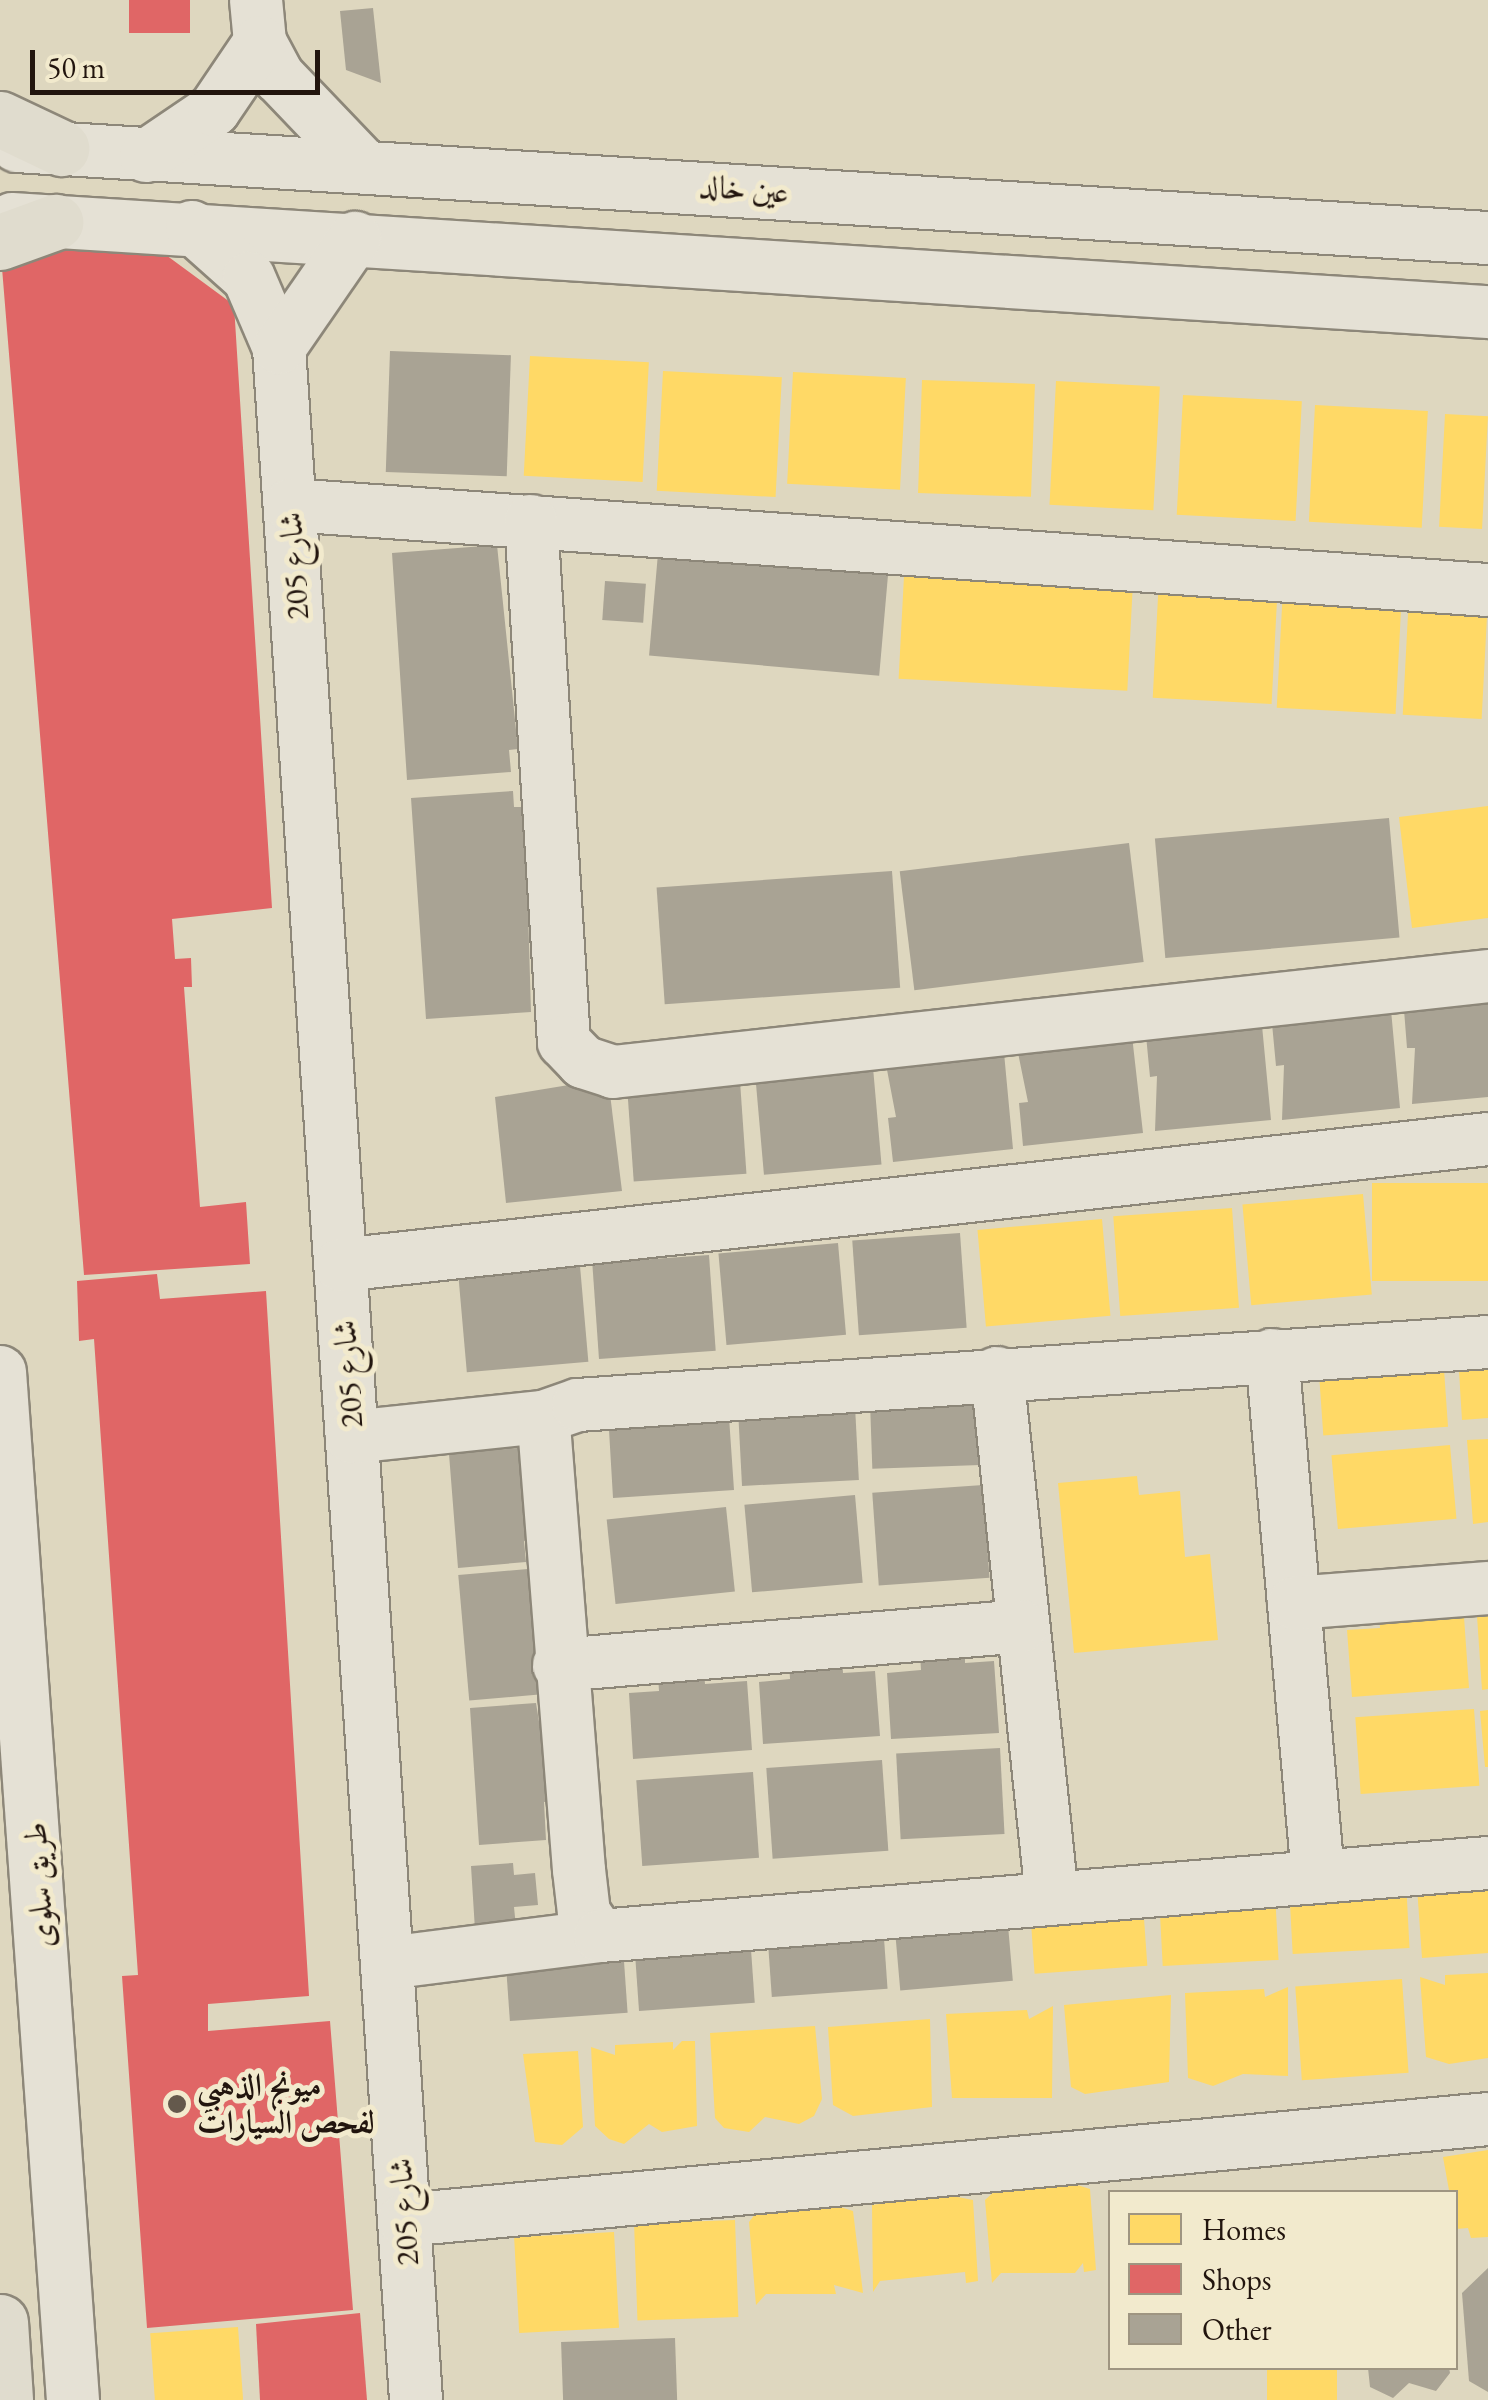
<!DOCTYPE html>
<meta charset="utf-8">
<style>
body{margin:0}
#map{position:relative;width:1488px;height:2400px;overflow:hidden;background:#ded7bf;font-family:"EB Garamond",Amiri,serif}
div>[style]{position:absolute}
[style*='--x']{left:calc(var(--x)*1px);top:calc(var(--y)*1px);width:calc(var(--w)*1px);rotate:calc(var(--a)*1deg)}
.homes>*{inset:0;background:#ffd966;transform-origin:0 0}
.shops>*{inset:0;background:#e06666;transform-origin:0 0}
.building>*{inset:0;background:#a9a394;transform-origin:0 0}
.roads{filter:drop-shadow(2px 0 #8d8779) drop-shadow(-2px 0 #8d8779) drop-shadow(0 2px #8d8779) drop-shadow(0 -2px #8d8779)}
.minor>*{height:52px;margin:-26px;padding:0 26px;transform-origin:26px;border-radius:26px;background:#e5e1d5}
.major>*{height:55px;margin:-27.5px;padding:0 27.5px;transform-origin:27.5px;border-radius:27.5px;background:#e0dcce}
.dots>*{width:28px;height:28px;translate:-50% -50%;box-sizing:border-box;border:5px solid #f2eacd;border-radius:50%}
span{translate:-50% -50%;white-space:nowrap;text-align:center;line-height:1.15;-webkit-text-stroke:10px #f2eacd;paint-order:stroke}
.street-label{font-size:32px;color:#22150e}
.poi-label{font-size:32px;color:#22150e;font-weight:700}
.left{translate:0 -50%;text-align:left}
.legend{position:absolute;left:1108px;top:2190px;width:350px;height:180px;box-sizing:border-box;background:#f2eacd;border:2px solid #9f9581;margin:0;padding:12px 18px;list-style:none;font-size:30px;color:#22150e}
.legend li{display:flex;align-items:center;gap:20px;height:50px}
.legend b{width:50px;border:2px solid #9f9581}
.scale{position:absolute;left:30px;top:50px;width:290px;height:45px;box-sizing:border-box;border:5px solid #22150e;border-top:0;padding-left:12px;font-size:30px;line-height:35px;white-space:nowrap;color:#22150e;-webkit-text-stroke:8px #f2eacd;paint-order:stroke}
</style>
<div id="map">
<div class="homes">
<div style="left:530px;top:356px;width:119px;height:120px;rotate:3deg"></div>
<div style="left:663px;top:371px;width:119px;height:120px;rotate:3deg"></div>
<div style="left:793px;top:372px;width:113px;height:112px;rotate:3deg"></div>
<div style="left:922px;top:380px;width:113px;height:113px;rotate:2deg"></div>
<div style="left:1056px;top:381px;width:104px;height:124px;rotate:3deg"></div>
<div style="left:1183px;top:395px;width:119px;height:120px;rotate:3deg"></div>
<div style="left:1315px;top:405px;width:113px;height:117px;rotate:3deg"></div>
<div style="left:1445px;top:414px;width:43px;height:113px;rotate:3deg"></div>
<div style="left:905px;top:557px;width:229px;height:122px;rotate:3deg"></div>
<div style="left:1159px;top:578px;width:119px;height:120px;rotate:3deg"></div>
<div style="left:1283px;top:588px;width:119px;height:120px;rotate:3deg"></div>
<div style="left:1409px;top:595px;width:79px;height:120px;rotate:3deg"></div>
<div style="clip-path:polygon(1488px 806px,1488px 918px,1412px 928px,1399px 817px)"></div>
<div style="left:1488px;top:1183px;width:98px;height:116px;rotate:90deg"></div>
<div style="left:1363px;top:1194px;width:101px;height:121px;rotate:85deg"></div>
<div style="left:1232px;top:1208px;width:100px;height:119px;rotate:86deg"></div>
<div style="left:1102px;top:1219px;width:97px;height:125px;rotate:85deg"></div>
<div style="clip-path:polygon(1488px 1353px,1488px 1418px,1462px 1420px,1458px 1355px)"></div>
<div style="left:1443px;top:1355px;width:72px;height:125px;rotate:86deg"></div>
<div style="clip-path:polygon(1488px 1439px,1488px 1522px,1473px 1524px,1467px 1440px)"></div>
<div style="left:1450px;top:1445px;width:74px;height:119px;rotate:85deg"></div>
<div style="clip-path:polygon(1137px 1476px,1139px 1495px,1180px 1491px,1185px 1557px,1210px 1554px,1218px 1640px,1074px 1653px,1058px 1483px)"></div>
<div style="clip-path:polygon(1432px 1606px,1433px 1620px,1464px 1617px,1469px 1688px,1352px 1697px,1347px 1630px,1380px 1628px,1379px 1609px)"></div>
<div style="clip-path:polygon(1488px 1615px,1488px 1689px,1482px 1690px,1477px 1616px)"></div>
<div style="left:1474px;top:1709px;width:77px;height:119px;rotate:86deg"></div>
<div style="clip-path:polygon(1488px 1710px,1488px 1767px,1485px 1767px,1480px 1711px)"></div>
<div style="clip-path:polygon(1488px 1867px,1488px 1953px,1422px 1958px,1417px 1887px)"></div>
<div style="left:1406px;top:1881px;width:67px;height:117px;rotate:87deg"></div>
<div style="left:1275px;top:1892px;width:68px;height:116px;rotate:87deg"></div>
<div style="left:1143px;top:1904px;width:62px;height:113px;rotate:86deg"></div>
<div style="clip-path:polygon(1488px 1973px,1488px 2058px,1449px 2064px,1426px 2057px,1420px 1977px,1445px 1985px,1445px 1975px)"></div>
<div style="left:1402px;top:1979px;width:94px;height:107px;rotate:86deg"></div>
<div style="clip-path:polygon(1288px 1987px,1288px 2076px,1243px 2074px,1213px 2086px,1188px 2078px,1185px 1993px,1264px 1989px,1265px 1997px)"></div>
<div style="clip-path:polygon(1171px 1995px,1169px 2082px,1085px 2094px,1071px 2087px,1064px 2005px)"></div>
<div style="clip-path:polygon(1053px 2006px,1052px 2098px,952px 2098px,946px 2014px,1027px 2010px,1029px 2019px)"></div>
<div style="clip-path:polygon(930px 2019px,932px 2107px,853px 2116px,833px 2105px,828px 2027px)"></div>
<div style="clip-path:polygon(815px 2026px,822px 2099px,814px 2116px,799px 2124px,765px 2117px,749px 2132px,724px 2128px,715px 2118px,710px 2033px)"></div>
<div style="clip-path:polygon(682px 2041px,695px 2041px,697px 2126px,662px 2132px,649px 2124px,624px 2144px,609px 2139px,595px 2126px,591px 2047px,615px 2055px,615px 2045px,673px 2042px,673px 2050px)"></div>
<div style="clip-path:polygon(578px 2051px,583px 2127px,562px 2145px,535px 2142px,523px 2054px)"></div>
<div style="clip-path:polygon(1488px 2150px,1488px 2237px,1471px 2238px,1468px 2228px,1456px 2229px,1443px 2157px)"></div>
<div style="clip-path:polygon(1074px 2184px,1090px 2189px,1096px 2270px,1084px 2272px,1083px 2263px,1075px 2273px,1001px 2273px,992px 2283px,985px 2200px,996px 2190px)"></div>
<div style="clip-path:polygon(947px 2195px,973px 2200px,978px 2281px,966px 2283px,965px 2272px,880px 2281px,873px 2292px,872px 2205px)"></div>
<div style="clip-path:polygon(834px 2205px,853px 2211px,863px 2293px,834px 2285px,836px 2294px,766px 2294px,756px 2305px,749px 2222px,756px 2213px)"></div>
<div style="left:735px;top:2220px;width:97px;height:101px;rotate:88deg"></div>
<div style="left:614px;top:2232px;width:96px;height:100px;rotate:87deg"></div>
<div style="left:238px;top:2327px;width:73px;height:88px;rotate:86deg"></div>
<div style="left:1267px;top:2368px;width:70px;height:32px"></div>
</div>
<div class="shops">
<div style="left:129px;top:0;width:61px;height:33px"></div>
<div style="clip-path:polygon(151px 244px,234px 305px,272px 908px,172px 919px,175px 959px,191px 958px,192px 987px,184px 987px,200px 1207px,246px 1202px,250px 1264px,84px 1275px,2px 268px,23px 266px,22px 251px)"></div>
<div style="clip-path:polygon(157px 1274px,160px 1299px,266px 1291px,309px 1996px,208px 2004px,208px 2031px,330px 2021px,353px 2310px,147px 2328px,122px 1976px,138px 1975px,94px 1339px,79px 1341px,77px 1281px)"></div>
<div style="clip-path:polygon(360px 2313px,367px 2400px,260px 2400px,256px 2324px)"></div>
</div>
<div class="building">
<div style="clip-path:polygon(373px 8px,381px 83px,346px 70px,340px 11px)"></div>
<div style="left:390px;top:351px;width:121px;height:121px;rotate:2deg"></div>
<div style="left:659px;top:542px;width:231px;height:114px;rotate:5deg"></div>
<div style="clip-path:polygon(497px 545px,518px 749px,509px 750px,511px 772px,407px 780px,392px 553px)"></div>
<div style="left:605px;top:581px;width:41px;height:39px;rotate:4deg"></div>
<div style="clip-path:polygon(513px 791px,514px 807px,525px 807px,531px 1012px,426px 1019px,411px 798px)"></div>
<div style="left:1389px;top:818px;width:120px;height:235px;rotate:85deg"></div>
<div style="left:1129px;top:843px;width:120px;height:231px;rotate:83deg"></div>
<div style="left:892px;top:871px;width:117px;height:236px;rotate:86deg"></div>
<div style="clip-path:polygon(1488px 981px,1488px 1097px,1412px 1104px,1415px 1048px,1407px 1048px,1403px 997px)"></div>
<div style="clip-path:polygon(1390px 999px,1400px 1108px,1282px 1120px,1284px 1065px,1276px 1066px,1271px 1013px)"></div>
<div style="clip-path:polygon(1261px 1015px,1271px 1120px,1155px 1131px,1157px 1076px,1150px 1077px,1145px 1025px)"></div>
<div style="clip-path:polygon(1131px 1027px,1143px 1133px,1023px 1146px,1019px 1103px,1028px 1102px,1015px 1038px)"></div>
<div style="clip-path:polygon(1003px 1042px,1013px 1149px,893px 1162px,888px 1118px,896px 1117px,884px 1054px)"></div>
<div style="left:872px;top:1056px;width:109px;height:118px;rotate:85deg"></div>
<div style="left:739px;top:1067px;width:107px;height:113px;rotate:86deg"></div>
<div style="clip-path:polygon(587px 1082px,609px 1086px,622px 1191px,506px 1203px,495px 1097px)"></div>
<div style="left:960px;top:1233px;width:95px;height:108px;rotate:86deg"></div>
<div style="left:838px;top:1243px;width:92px;height:120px;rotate:85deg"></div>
<div style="left:709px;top:1255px;width:96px;height:117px;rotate:86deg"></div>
<div style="left:580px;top:1266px;width:96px;height:122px;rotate:85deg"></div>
<div style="left:978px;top:1400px;width:65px;height:108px;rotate:88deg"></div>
<div style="left:855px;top:1406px;width:74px;height:117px;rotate:87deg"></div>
<div style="clip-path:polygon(636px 1413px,729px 1417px,734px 1490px,613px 1498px,609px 1430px,637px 1428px)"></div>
<div style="clip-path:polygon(518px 1448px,533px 1540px,524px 1541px,526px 1562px,458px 1568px,449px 1454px)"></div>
<div style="left:983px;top:1485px;width:93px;height:111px;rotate:86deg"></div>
<div style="left:855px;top:1495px;width:88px;height:111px;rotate:85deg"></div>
<div style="left:726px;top:1507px;width:85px;height:120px;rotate:84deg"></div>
<div style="left:528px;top:1569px;width:126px;height:70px;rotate:85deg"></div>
<div style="clip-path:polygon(965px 1650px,965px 1663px,994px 1661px,999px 1733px,891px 1739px,887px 1673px,921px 1670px,920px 1653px)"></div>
<div style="clip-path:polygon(842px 1657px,843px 1673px,875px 1671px,880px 1736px,763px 1744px,759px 1682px,790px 1679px,789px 1661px)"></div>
<div style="clip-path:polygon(704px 1672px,705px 1684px,747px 1681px,752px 1750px,633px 1759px,629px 1693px,659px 1691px,658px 1676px)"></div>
<div style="clip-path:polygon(536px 1703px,552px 1801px,544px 1802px,546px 1840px,479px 1845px,470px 1708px)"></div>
<div style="left:1000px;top:1748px;width:86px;height:104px;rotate:87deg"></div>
<div style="left:882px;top:1760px;width:91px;height:116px;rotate:86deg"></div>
<div style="left:753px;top:1772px;width:86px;height:117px;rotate:86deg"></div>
<div style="clip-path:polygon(513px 1863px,514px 1875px,535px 1873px,538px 1905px,514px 1907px,516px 1927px,475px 1930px,471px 1866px)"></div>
<div style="left:1007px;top:1914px;width:67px;height:113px;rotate:85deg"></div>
<div style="left:883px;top:1924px;width:65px;height:116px;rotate:86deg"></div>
<div style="left:750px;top:1935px;width:68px;height:116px;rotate:86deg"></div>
<div style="left:623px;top:1947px;width:66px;height:118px;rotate:86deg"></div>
<div style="clip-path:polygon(1488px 2268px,1488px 2392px,1469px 2381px,1462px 2293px)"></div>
<div style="left:675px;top:2338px;width:62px;height:114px;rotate:88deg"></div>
<div style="clip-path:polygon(1368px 2368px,1449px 2368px,1450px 2373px,1436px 2391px,1409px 2383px,1393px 2398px,1370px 2387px)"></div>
</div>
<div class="roads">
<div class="minor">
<div style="--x:256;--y:0;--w:42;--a:84.6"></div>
<div style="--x:260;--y:42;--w:40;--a:62"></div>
<div style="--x:279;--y:77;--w:120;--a:46.3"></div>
<div style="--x:17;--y:146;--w:1474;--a:3.58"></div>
<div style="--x:146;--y:156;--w:82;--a:-34.1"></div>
<div style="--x:214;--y:110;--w:82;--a:-55.9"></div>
<div style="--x:12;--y:219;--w:1479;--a:3.61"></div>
<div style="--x:192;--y:227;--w:76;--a:41.8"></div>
<div style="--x:249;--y:278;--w:76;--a:66.8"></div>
<div style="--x:279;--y:348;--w:2057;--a:86.18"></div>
<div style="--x:279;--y:348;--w:134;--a:-55.4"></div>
<div style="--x:290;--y:505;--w:1201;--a:4.06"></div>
<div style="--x:531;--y:521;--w:522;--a:86.38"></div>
<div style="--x:564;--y:1042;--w:28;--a:46"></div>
<div style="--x:583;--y:1062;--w:32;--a:18"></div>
<div style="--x:613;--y:1072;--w:880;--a:-6.26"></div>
<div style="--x:341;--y:1265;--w:1154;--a:-6.27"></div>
<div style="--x:1272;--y:1355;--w:523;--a:84.95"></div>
<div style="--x:0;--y:1372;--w:1031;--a:85.94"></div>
<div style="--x:997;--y:1373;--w:527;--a:84.01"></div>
<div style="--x:352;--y:1437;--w:192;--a:-6"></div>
<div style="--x:1294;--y:1603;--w:195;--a:-4.4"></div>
<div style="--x:559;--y:1665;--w:464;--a:-4.8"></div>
<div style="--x:600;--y:1936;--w:28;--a:-125"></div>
<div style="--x:584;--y:1913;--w:43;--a:-96.6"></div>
<div style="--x:579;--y:1870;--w:454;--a:-94.5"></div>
<div style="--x:543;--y:1417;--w:37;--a:-19"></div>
<div style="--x:578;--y:1405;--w:912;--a:-3.96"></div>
<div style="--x:387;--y:1963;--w:215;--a:-7.2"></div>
<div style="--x:600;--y:1936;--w:891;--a:-4.7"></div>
<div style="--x:404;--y:2220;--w:1089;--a:-5.32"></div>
</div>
<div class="major">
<div style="--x:0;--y:119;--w:68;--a:25.4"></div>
<div style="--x:0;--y:242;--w:59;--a:-20"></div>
<div style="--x:0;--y:2322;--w:78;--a:86.3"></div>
</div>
</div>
<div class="dots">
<div style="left:177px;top:2104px;background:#64594c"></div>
</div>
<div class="street-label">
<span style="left:744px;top:189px;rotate:4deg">عين خالد</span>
<span style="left:294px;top:566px;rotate:-94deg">شارع 205</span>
<span style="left:348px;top:1374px;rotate:-94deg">شارع 205</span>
<span style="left:39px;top:1885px;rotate:-94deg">طريق سلوى</span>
<span style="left:404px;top:2212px;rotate:-94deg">شارع 205</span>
</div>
<div class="poi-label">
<span class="left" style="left:197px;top:2104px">ميونج الذهبي<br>لفحص السيارات</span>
</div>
<ul class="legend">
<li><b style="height:28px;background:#ffd966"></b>Homes</li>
<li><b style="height:28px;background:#e06666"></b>Shops</li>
<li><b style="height:28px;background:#a9a394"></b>Other</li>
</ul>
<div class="scale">50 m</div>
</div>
